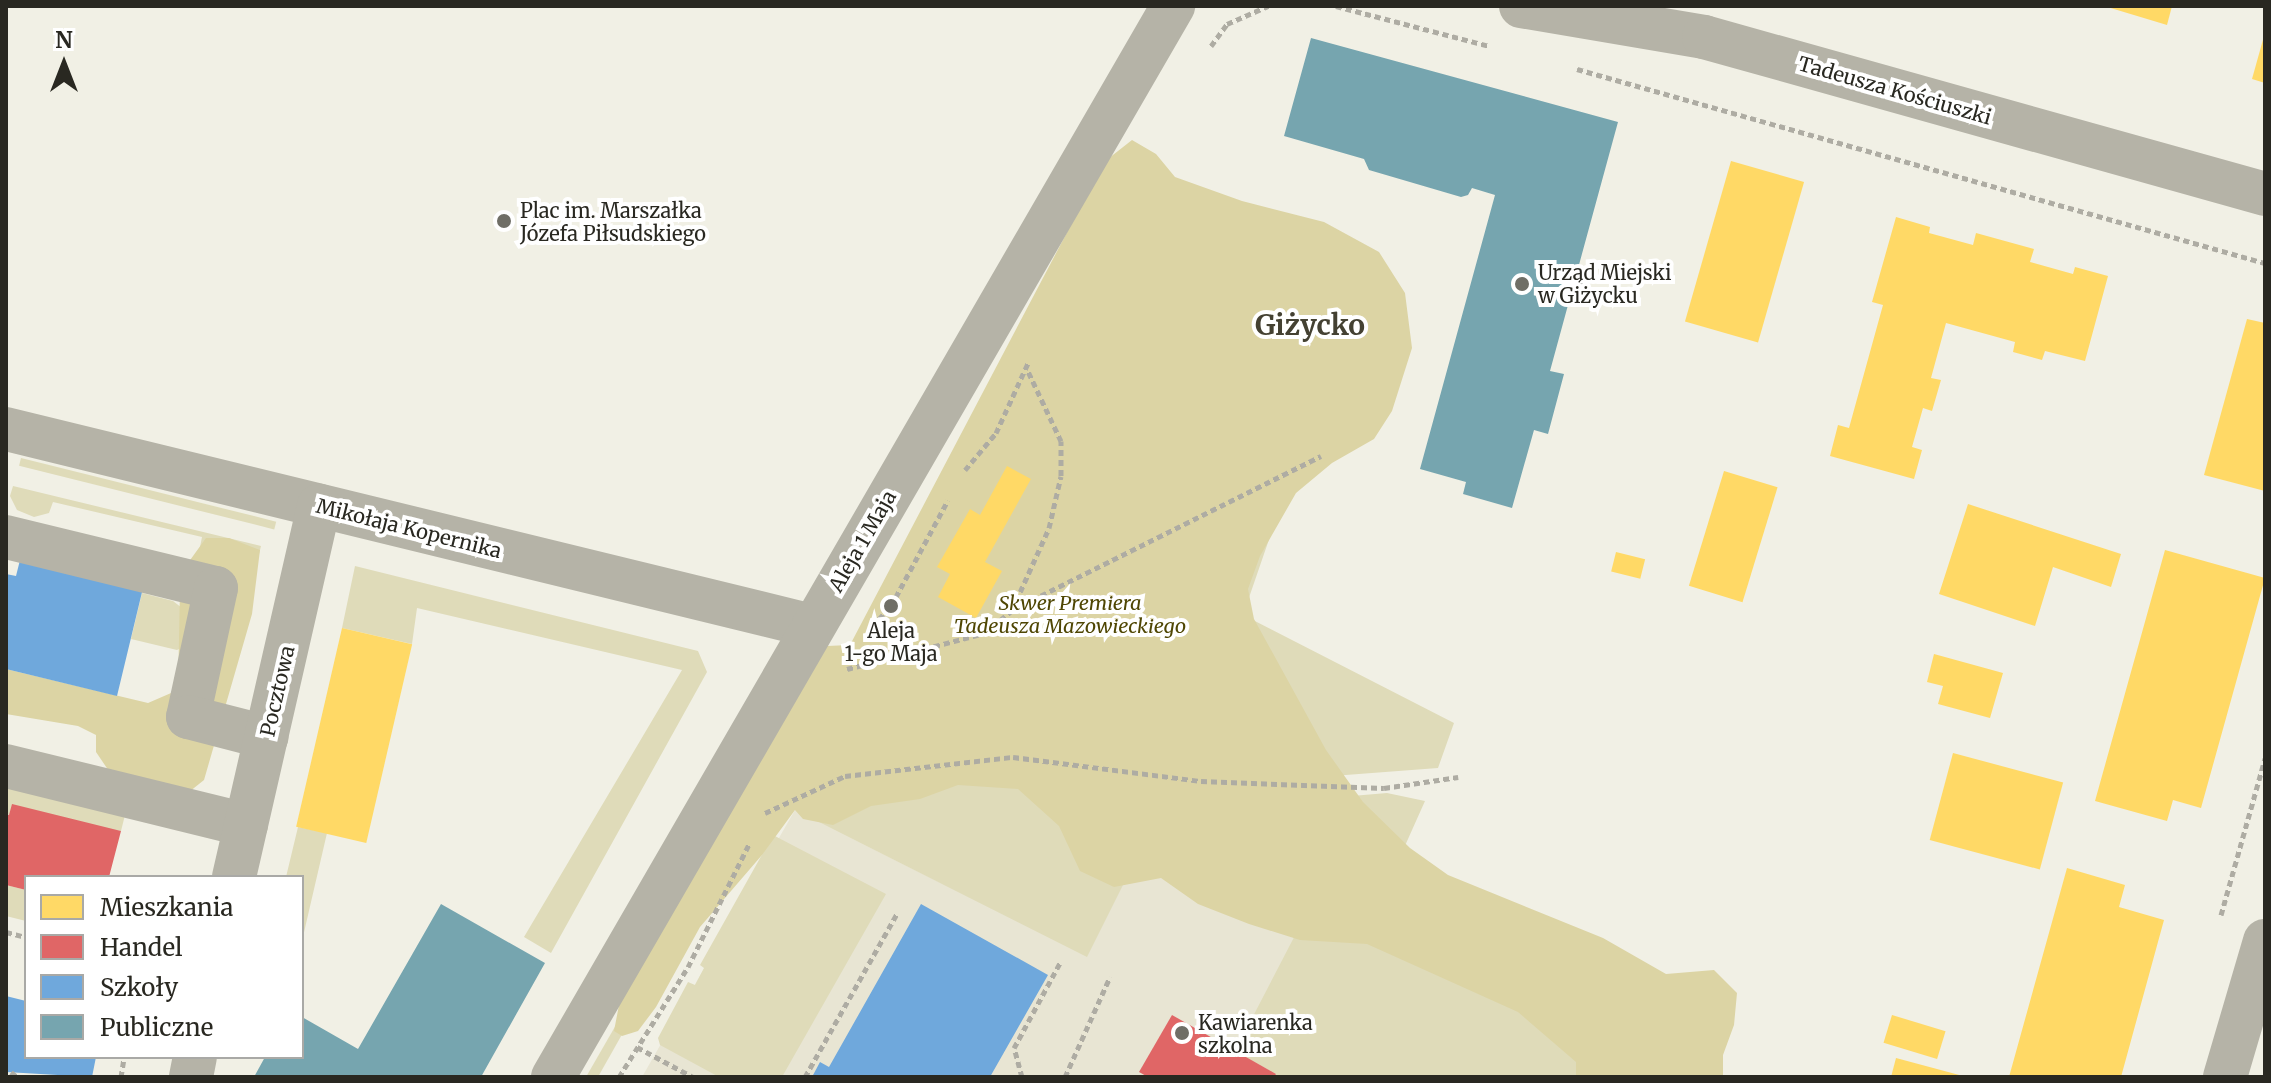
<!DOCTYPE html>
<meta charset="utf-8">
<style>
body{margin:0}
#map{position:relative;width:2271px;height:1083px;overflow:hidden;background:#f1f0e5;font-family:Merriweather,serif}
div>[style]{position:absolute}
[style*='--x']{left:calc(var(--x)*1px);top:calc(var(--y)*1px);width:calc(var(--w)*1px);rotate:calc(var(--a)*1deg)}
.built>*{inset:0;background:#e8e5d3}
.green>*{inset:0;background:#dfdbb9;transform-origin:0 0}
.forest>*{inset:0;background:#dcd4a4}
.homes>*{inset:0;background:#ffd966;transform-origin:0 0}
.shops>*{inset:0;background:#e06666}
.schools>*{inset:0;background:#6fa8dc}
.public>*{inset:0;background:#76a5af}
.path>*{height:5px;margin-top:-2.5px;transform-origin:0;background:repeating-linear-gradient(90deg,#aeaca3 0 6px,transparent 0 10px)}
.minor>*{height:44px;margin:-22px;padding:0 22px;transform-origin:22px;border-radius:22px;background:#b5b3a7}
.dots>*{width:22px;height:22px;translate:-50% -50%;box-sizing:border-box;border:4px solid #fff;border-radius:50%}
span{translate:-50% -50%;white-space:nowrap;text-align:center;line-height:1.15;-webkit-text-stroke:8px #fff;paint-order:stroke}
.street-label{font-size:20px;color:#292821}
.poi-label{font-size:20px;color:#292821}
.left{translate:0 -50%;text-align:left}
.park-label{font-size:20px;color:#4f4603;font-style:italic}
.district-label{font-size:28px;color:#444132;font-weight:700}
.frame{position:absolute;inset:0;border:8px solid #292821;pointer-events:none}
.legend{position:absolute;left:24px;top:875px;width:280px;height:184px;box-sizing:border-box;background:#fff;border:2px solid #a9a9a6;margin:0;padding:10px 14px;list-style:none;font-size:24px;color:#292821}
.legend li{display:flex;align-items:center;gap:16px;height:40px}
.legend b{width:40px;border:2px solid #a9a9a6}
.north{position:absolute;left:24px;top:24px;width:80px;height:80px;-webkit-text-stroke:6px #fff;paint-order:stroke;rotate:0deg;font-size:22px;font-weight:700;line-height:32px;text-align:center;color:#292821}
.north::after{content:'';display:block;margin:auto;width:28px;height:36px;background:#292821;clip-path:polygon(50% 0,100% 100%,50% 72%,0 100%)}
</style>
<div id="map">
<div class="built">
<div style="clip-path:polygon(995px 778px,1608px 1077px,642px 1077px,795px 810px,941px 883px)"></div>
</div>
<div class="green">
<div style="left:21px;top:458px;width:263px;height:8px;rotate:14deg"></div>
<div style="clip-path:polygon(13px 486px,261px 546px,220px 713px,198px 557px,202px 537px,53px 502px,49px 513px,34px 517px,17px 510px,10px 496px)"></div>
<div style="clip-path:polygon(1287px 487px,1243px 615px,1454px 723px,1438px 768px,1306px 778px,1305px 800px,1387px 793px,1425px 801px,1391px 877px,1608px 1077px,1274px 1077px,1276px 1074px,1235px 1051px,1304px 918px,1143px 845px,1087px 957px,795px 810px,853px 685px)"></div>
<div style="clip-path:polygon(355px 566px,698px 651px,707px 672px,551px 953px,524px 937px,682px 670px,417px 608px,412px 644px,342px 628px)"></div>
<div style="clip-path:polygon(142px 593px,173px 601px,186px 611px,185px 646px,177px 650px,131px 639px)"></div>
<div style="clip-path:polygon(6px 781px,127px 807px,121px 831px,6px 814px)"></div>
<div style="clip-path:polygon(298px 827px,327px 833px,302px 941px,302px 877px,286px 877px)"></div>
<div style="clip-path:polygon(738px 829px,598px 1077px,586px 1077px,726px 834px)"></div>
<div style="clip-path:polygon(773px 835px,886px 894px,782px 1077px,719px 1077px,660px 1045px,658px 1038px,688px 982px,695px 985px,704px 968px,700px 965px)"></div>
<div style="clip-path:polygon(6px 885px,26px 890px,26px 921px,6px 916px)"></div>
</div>
<div class="forest">
<div style="clip-path:polygon(1132px 140px,1156px 154px,1175px 177px,1242px 201px,1324px 222px,1379px 252px,1405px 293px,1412px 348px,1392px 411px,1374px 439px,1332px 463px,1296px 493px,1260px 556px,1248px 589px,1254px 619px,1326px 750px,1363px 802px,1410px 848px,1448px 875px,1603px 938px,1666px 974px,1714px 970px,1737px 993px,1734px 1025px,1723px 1055px,1723px 1077px,1576px 1077px,1576px 1062px,1518px 1012px,1367px 944px,1300px 940px,1249px 924px,1198px 904px,1161px 878px,1114px 887px,1080px 871px,1059px 826px,1018px 789px,958px 785px,920px 799px,871px 806px,833px 825px,803px 819px,795px 810px,762px 855px,700px 927px,656px 1007px,638px 1031px,622px 1036px,614px 1031px,619px 1005px,827px 646px,850px 645px,1104px 162px)"></div>
<div style="clip-path:polygon(206px 538px,229px 538px,260px 550px,252px 614px,204px 780px,184px 796px,117px 783px,96px 752px,96px 735px,78px 726px,6px 714px,6px 669px,148px 703px,178px 690px,180px 587px,188px 563px)"></div>
</div>
<div class="homes">
<div style="clip-path:polygon(2104px 6px,2172px 6px,2167px 25px)"></div>
<div style="clip-path:polygon(2264px 36px,2265px 36px,2265px 83px,2252px 79px)"></div>
<div style="left:1731px;top:161px;width:76px;height:167px;rotate:16deg"></div>
<div style="clip-path:polygon(1896px 217px,1930px 227px,1929px 233px,1973px 245px,1976px 233px,2034px 249px,2030px 262px,2073px 274px,2075px 267px,2108px 276px,2085px 361px,2045px 351px,2042px 360px,2013px 352px,2015px 342px,1946px 323px,1931px 378px,1941px 380px,1932px 411px,1923px 408px,1912px 447px,1922px 450px,1914px 479px,1830px 456px,1838px 425px,1849px 428px,1883px 305px,1872px 302px)"></div>
<div style="clip-path:polygon(2247px 319px,2265px 323px,2265px 491px,2204px 475px)"></div>
<div style="clip-path:polygon(1007px 466px,1031px 479px,985px 562px,1002px 571px,976px 618px,938px 597px,950px 574px,937px 567px,970px 509px,980px 515px)"></div>
<div style="left:1724px;top:471px;width:56px;height:120px;rotate:17deg"></div>
<div style="clip-path:polygon(1968px 504px,2121px 554px,2111px 587px,2053px 567px,2035px 626px,1939px 594px)"></div>
<div style="clip-path:polygon(2165px 550px,2265px 578px,2201px 808px,2173px 800px,2167px 821px,2095px 801px)"></div>
<div style="left:1616px;top:552px;width:30px;height:20px;rotate:14deg"></div>
<div style="left:342px;top:628px;width:72px;height:204px;rotate:13deg"></div>
<div style="clip-path:polygon(1934px 654px,2003px 673px,1990px 718px,1938px 704px,1943px 686px,1927px 682px)"></div>
<div style="left:1953px;top:753px;width:114px;height:90px;rotate:15deg"></div>
<div style="clip-path:polygon(2067px 868px,2125px 885px,2119px 907px,2164px 920px,2121px 1077px,2009px 1077px)"></div>
<div style="left:1892px;top:1015px;width:56px;height:29px;rotate:17deg"></div>
<div style="clip-path:polygon(1896px 1058px,1963px 1076px,1963px 1077px,1891px 1077px)"></div>
</div>
<div class="shops">
<div style="clip-path:polygon(12px 804px,121px 831px,109px 877px,26px 877px,26px 890px,6px 885px,6px 814px,9px 815px)"></div>
<div style="clip-path:polygon(1172px 1015px,1276px 1074px,1274px 1077px,1148px 1077px,1139px 1072px)"></div>
</div>
<div class="schools">
<div style="clip-path:polygon(20px 560px,143px 588px,117px 696px,6px 669px,6px 574px,16px 576px)"></div>
<div style="clip-path:polygon(921px 904px,1048px 975px,990px 1077px,812px 1077px,820px 1062px,829px 1067px)"></div>
<div style="clip-path:polygon(6px 996px,26px 1001px,26px 1057px,96px 1057px,92px 1077px,6px 1072px)"></div>
</div>
<div class="public">
<div style="clip-path:polygon(1311px 38px,1618px 122px,1550px 371px,1564px 374px,1548px 434px,1534px 430px,1512px 508px,1463px 494px,1466px 482px,1420px 469px,1495px 195px,1472px 188px,1468px 195px,1461px 197px,1369px 170px,1364px 159px,1284px 136px)"></div>
<div style="clip-path:polygon(441px 904px,545px 963px,481px 1077px,254px 1077px,265px 1057px,302px 1057px,302px 1017px,358px 1049px)"></div>
</div>
<div class="path">
<div style="--x:1336;--y:6;--w:159;--a:14.6"></div>
<div style="--x:1211;--y:46;--w:27;--a:-54"></div>
<div style="--x:1227;--y:24;--w:45;--a:-23.7"></div>
<div style="--x:1577;--y:69;--w:715;--a:15.75"></div>
<div style="--x:965;--y:470;--w:48;--a:-50"></div>
<div style="--x:996;--y:433;--w:77;--a:-65.4"></div>
<div style="--x:1014;--y:609;--w:343;--a:-26.5"></div>
<div style="--x:879;--y:619;--w:18;--a:-47"></div>
<div style="--x:891;--y:606;--w:120;--a:-61.7"></div>
<div style="--x:847;--y:669;--w:143;--a:-14.6"></div>
<div style="--x:985;--y:633;--w:35;--a:-40"></div>
<div style="--x:1012;--y:610;--w:90;--a:-65.7"></div>
<div style="--x:1049;--y:528;--w:53;--a:-77"></div>
<div style="--x:1061;--y:476;--w:35;--a:-90"></div>
<div style="--x:1061;--y:441;--w:82;--a:-115.3"></div>
<div style="--x:765;--y:813;--w:88;--a:-24.8"></div>
<div style="--x:845;--y:776;--w:169;--a:-6.5"></div>
<div style="--x:1013;--y:757;--w:190;--a:7.3"></div>
<div style="--x:1201;--y:781;--w:183;--a:2.2"></div>
<div style="--x:1384;--y:788;--w:75;--a:-8.5"></div>
<div style="--x:2221;--y:915;--w:163;--a:-74.3"></div>
<div style="--x:6;--y:932;--w:21;--a:14"></div>
<div style="--x:637;--y:1047;--w:64;--a:28.2"></div>
<div style="--x:11;--y:1072;--w:8;--a:40"></div>
<div style="--x:121;--y:1077;--w:20;--a:-81"></div>
<div style="--x:619;--y:1077;--w:130;--a:-57.9"></div>
<div style="--x:688;--y:967;--w:137;--a:-63.6"></div>
<div style="--x:805;--y:1077;--w:189;--a:-60.6"></div>
<div style="--x:1022;--y:1077;--w:30;--a:-105"></div>
<div style="--x:1014;--y:1048;--w:97;--a:-61.6"></div>
<div style="--x:1065;--y:1077;--w:110;--a:-65.8"></div>
</div>
<div class="minor">
<div style="--x:1521;--y:6;--w:186;--a:9.6"></div>
<div style="--x:1704;--y:37;--w:583;--a:15.63"></div>
<div style="--x:6;--y:429;--w:830;--a:13.73"></div>
<div style="--x:6;--y:537;--w:216;--a:13.7"></div>
<div style="--x:216;--y:588;--w:132;--a:102.2"></div>
<div style="--x:188;--y:717;--w:81;--a:14.4"></div>
<div style="--x:6;--y:766;--w:247;--a:13.8"></div>
<div style="--x:234;--y:877;--w:381;--a:-77.1"></div>
<div style="--x:191;--y:1077;--w:20;--a:-79"></div>
<div style="--x:553;--y:1077;--w:1238;--a:-59.93"></div>
<div style="--x:2225;--y:1077;--w:142;--a:-73.6"></div>
</div>
<div class="dots">
<div style="left:504px;top:221px;background:#6f6e66"></div>
<div style="left:1522px;top:284px;background:#6f6e66"></div>
<div style="left:891px;top:606px;background:#6f6e66"></div>
<div style="left:1182px;top:1033px;background:#6f6e66"></div>
</div>
<div class="street-label">
<span style="left:1895px;top:90px;rotate:16deg">Tadeusza Kościuszki</span>
<span style="left:409px;top:528px;rotate:14deg">Mikołaja Kopernika</span>
<span style="left:862px;top:541px;rotate:-60deg">Aleja 1 Maja</span>
<span style="left:277px;top:691px;rotate:-77deg">Pocztowa</span>
</div>
<div class="poi-label">
<span class="left" style="left:520px;top:222px">Plac im. Marszałka<br>Józefa Piłsudskiego</span>
<span class="left" style="left:1538px;top:284px">Urząd Miejski<br>w Giżycku</span>
<span style="left:891px;top:642px">Aleja<br>1-go Maja</span>
<span class="left" style="left:1198px;top:1034px">Kawiarenka<br>szkolna</span>
</div>
<div class="park-label">
<span style="left:1070px;top:614px">Skwer Premiera<br>Tadeusza Mazowieckiego</span>
</div>
<div class="district-label">
<span style="left:1310px;top:325px">Giżycko</span>
</div>
<div class="frame"></div>
<ul class="legend">
<li><b style="height:22px;background:#ffd966"></b>Mieszkania</li>
<li><b style="height:22px;background:#e06666"></b>Handel</li>
<li><b style="height:22px;background:#6fa8dc"></b>Szkoły</li>
<li><b style="height:22px;background:#76a5af"></b>Publiczne</li>
</ul>
<div class="north">N</div>
</div>
